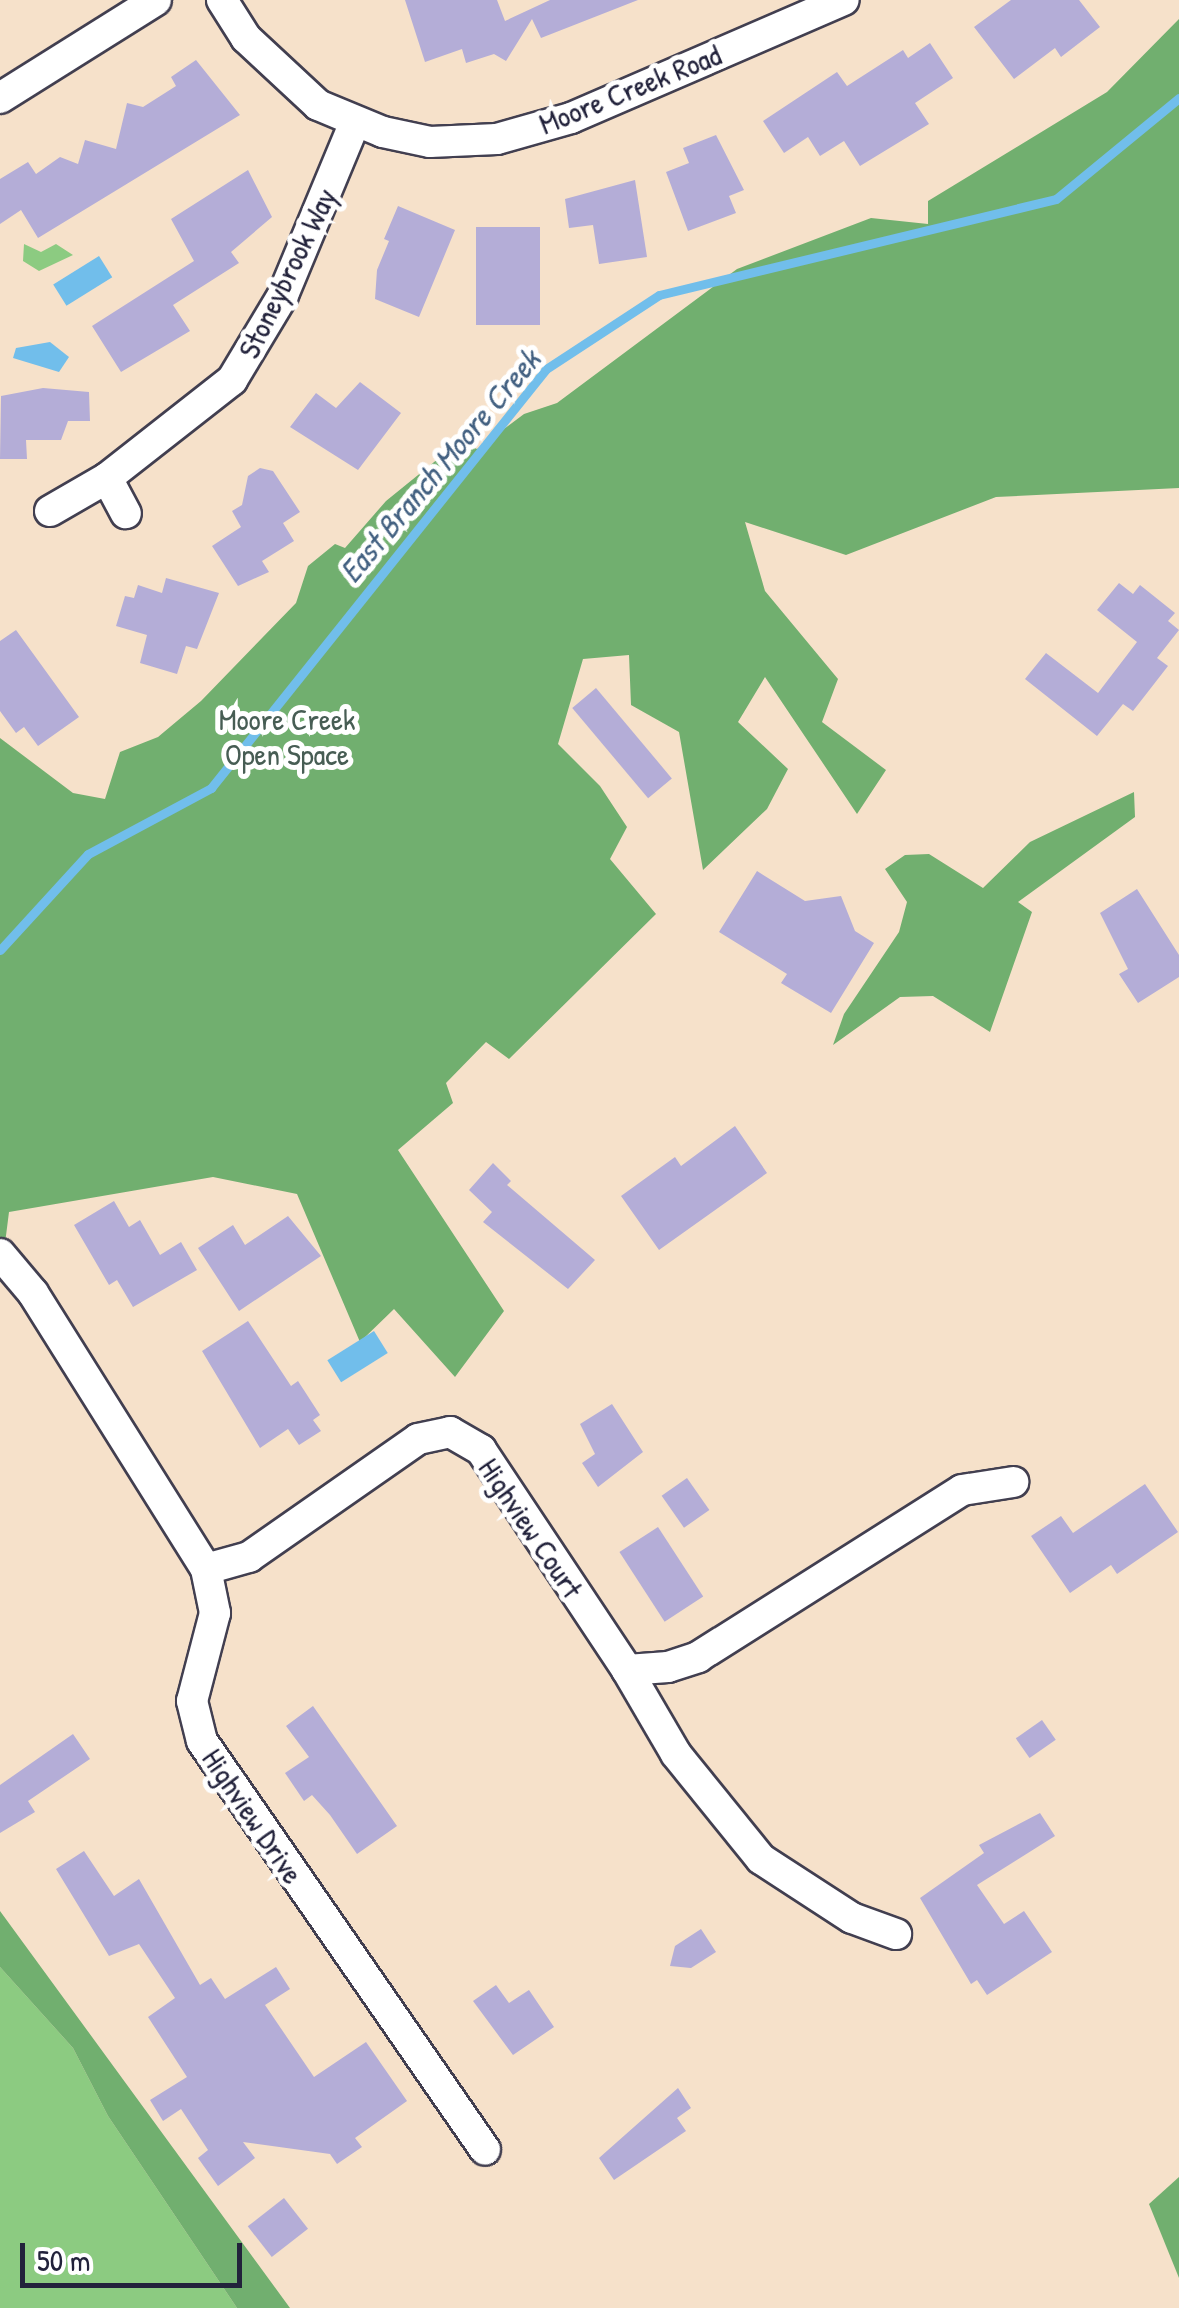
<!DOCTYPE html>
<style>
body{margin:0}
#map{position:relative;width:1179px;height:2308px;overflow:hidden;background:#f6e1ca;font-family:"Patrick Hand",sans-serif}
div>[style]{position:absolute}
[style*='--x']{left:calc(var(--x)*1px);top:calc(var(--y)*1px);width:calc(var(--w)*1px);rotate:calc(var(--a)*1deg)}
.green>*{inset:0;background:#8ccb81}
.forest>*{inset:0;background:#71af6f}
.water>*{inset:0;background:#71beeb;transform-origin:0 0}
.stream>*{height:9px;margin:-4.5px;padding:0 4.5px;transform-origin:4.5px;border-radius:4.5px;background:#71beeb}
.building>*{inset:0;background:#b4add7;transform-origin:0 0}
.roads{filter:drop-shadow(2px 0 #423f50) drop-shadow(-2px 0 #423f50) drop-shadow(0 2px #423f50) drop-shadow(0 -2px #423f50)}
.minor>*{height:30px;margin:-15px;padding:0 15px;transform-origin:15px;border-radius:15px;background:#fff}
span{translate:-50% -50%;white-space:nowrap;text-align:center;line-height:1.15;-webkit-text-stroke:10px #fff;paint-order:stroke}
.street-label{font-size:30px;color:#22223b}
.park-label{font-size:30px;color:#475d54}
.water-label{font-size:32px;color:#426081;font-style:italic}
.scale{position:absolute;left:20px;top:2243px;width:222px;height:45px;box-sizing:border-box;border:5px solid #22223b;border-top:0;padding-left:12px;font-size:30px;line-height:35px;white-space:nowrap;color:#22223b;-webkit-text-stroke:8px #fff;paint-order:stroke}
</style>
<div id="map">
<div class="green">
<div style="clip-path:polygon(24px 244px,41px 252px,56px 244px,73px 255px,39px 271px,23px 261px)"></div>
<div style="clip-path:polygon(0 1967px,73px 2048px,108px 2116px,237px 2308px,0 2308px)"></div>
</div>
<div class="forest">
<div style="clip-path:polygon(1179px 19px,1179px 488px,996px 497px,846px 555px,745px 522px,765px 591px,838px 679px,822px 722px,886px 770px,857px 814px,765px 677px,738px 722px,788px 769px,767px 809px,703px 870px,679px 732px,631px 705px,629px 655px,583px 659px,558px 744px,600px 786px,627px 827px,610px 859px,656px 914px,509px 1059px,486px 1042px,446px 1083px,453px 1103px,398px 1150px,504px 1311px,455px 1377px,394px 1309px,360px 1342px,297px 1194px,213px 1177px,9px 1212px,0 1283px,0 738px,73px 793px,105px 799px,120px 752px,158px 737px,201px 701px,296px 603px,308px 566px,335px 544px,345px 548px,386px 501px,460px 441px,477px 449px,524px 414px,557px 403px,737px 269px,871px 218px,928px 224px,928px 201px,1107px 92px)"></div>
<div style="clip-path:polygon(1134px 792px,1135px 817px,1018px 902px,1032px 912px,990px 1032px,933px 996px,900px 997px,833px 1045px,844px 1014px,899px 932px,907px 902px,885px 869px,905px 855px,929px 854px,983px 888px,1030px 842px)"></div>
<div style="clip-path:polygon(0 1911px,290px 2308px,237px 2308px,108px 2116px,73px 2048px,0 1967px)"></div>
<div style="clip-path:polygon(1179px 2177px,1179px 2278px,1149px 2204px)"></div>
</div>
<div class="water">
<div style="left:99px;top:256px;width:25px;height:54px;rotate:58deg"></div>
<div style="clip-path:polygon(50px 342px,69px 357px,59px 372px,13px 358px,16px 348px)"></div>
<div style="left:374px;top:1331px;width:26px;height:55px;rotate:58deg"></div>
</div>
<div class="stream">
<div style="--x:0;--y:950;--w:130;--a:-47.5"></div>
<div style="--x:88;--y:854;--w:140;--a:-28.2"></div>
<div style="--x:211;--y:788;--w:536;--a:-51.36"></div>
<div style="--x:546;--y:369;--w:135;--a:-33.2"></div>
<div style="--x:659;--y:295;--w:408;--a:-13.6"></div>
<div style="--x:1056;--y:199;--w:159;--a:-39.4"></div>
</div>
<div class="building">
<div style="clip-path:polygon(405px 0,497px 0,505px 21px,550px 0,638px 0,541px 38px,532px 19px,506px 61px,494px 54px,466px 63px,462px 49px,425px 62px)"></div>
<div style="clip-path:polygon(1011px 0,1079px 0,1100px 27px,1061px 57px,1055px 48px,1014px 79px,974px 27px)"></div>
<div style="clip-path:polygon(930px 43px,953px 78px,915px 103px,929px 124px,860px 166px,844px 141px,820px 156px,808px 137px,784px 153px,763px 121px,837px 72px,847px 86px,903px 50px,908px 58px)"></div>
<div style="clip-path:polygon(196px 60px,240px 115px,38px 238px,21px 210px,0 224px,0 179px,28px 162px,36px 174px,60px 157px,78px 164px,85px 140px,116px 149px,127px 103px,143px 107px,176px 86px,171px 77px)"></div>
<div style="clip-path:polygon(716px 135px,744px 190px,729px 196px,736px 213px,688px 231px,666px 172px,689px 163px,683px 148px)"></div>
<div style="clip-path:polygon(248px 170px,272px 217px,231px 252px,239px 263px,173px 305px,190px 331px,121px 372px,92px 326px,194px 261px,171px 219px)"></div>
<div style="clip-path:polygon(635px 180px,647px 257px,599px 264px,593px 225px,569px 228px,565px 199px)"></div>
<div style="clip-path:polygon(398px 206px,455px 230px,419px 317px,375px 299px,377px 270px,389px 241px,384px 239px)"></div>
<div style="left:476px;top:227px;width:64px;height:98px"></div>
<div style="clip-path:polygon(360px 382px,401px 413px,358px 470px,290px 427px,316px 393px,336px 408px)"></div>
<div style="clip-path:polygon(43px 388px,89px 392px,90px 421px,68px 421px,61px 440px,26px 440px,27px 459px,0 459px,1px 396px)"></div>
<div style="clip-path:polygon(260px 468px,273px 471px,300px 512px,283px 523px,294px 541px,262px 561px,269px 572px,238px 586px,212px 546px,241px 527px,232px 511px,242px 505px,248px 476px)"></div>
<div style="clip-path:polygon(166px 578px,219px 593px,197px 649px,186px 646px,177px 674px,140px 663px,147px 635px,116px 626px,125px 596px,134px 598px,138px 585px,162px 593px)"></div>
<div style="clip-path:polygon(1119px 583px,1133px 594px,1140px 585px,1175px 613px,1168px 621px,1179px 630px,1157px 658px,1168px 666px,1133px 711px,1123px 704px,1097px 736px,1025px 679px,1046px 653px,1098px 693px,1137px 642px,1097px 610px)"></div>
<div style="clip-path:polygon(16px 630px,79px 717px,38px 746px,24px 727px,16px 733px,0 711px,0 641px)"></div>
<div style="left:596px;top:688px;width:118px;height:31px;rotate:50deg"></div>
<div style="clip-path:polygon(757px 871px,805px 901px,841px 896px,855px 931px,874px 943px,831px 1013px,781px 983px,787px 974px,719px 932px)"></div>
<div style="clip-path:polygon(1137px 889px,1179px 955px,1179px 977px,1138px 1003px,1119px 974px,1128px 969px,1100px 913px)"></div>
<div style="clip-path:polygon(735px 1126px,767px 1173px,659px 1250px,621px 1196px,675px 1157px,681px 1166px)"></div>
<div style="clip-path:polygon(493px 1163px,511px 1181px,507px 1185px,595px 1260px,568px 1289px,483px 1222px,492px 1212px,469px 1190px)"></div>
<div style="clip-path:polygon(114px 1201px,129px 1227px,140px 1220px,160px 1255px,181px 1242px,197px 1270px,133px 1307px,117px 1280px,109px 1285px,74px 1225px)"></div>
<div style="clip-path:polygon(288px 1216px,321px 1256px,239px 1311px,198px 1248px,233px 1225px,245px 1245px)"></div>
<div style="clip-path:polygon(248px 1321px,291px 1386px,298px 1381px,320px 1415px,313px 1420px,321px 1431px,299px 1445px,288px 1429px,260px 1448px,202px 1351px)"></div>
<div style="clip-path:polygon(612px 1404px,643px 1452px,598px 1487px,582px 1463px,595px 1454px,580px 1424px)"></div>
<div style="left:687px;top:1478px;width:39px;height:31px;rotate:55deg"></div>
<div style="clip-path:polygon(1145px 1484px,1178px 1532px,1117px 1574px,1111px 1565px,1070px 1593px,1031px 1536px,1061px 1516px,1073px 1533px)"></div>
<div style="left:658px;top:1527px;width:83px;height:46px;rotate:57deg"></div>
<div style="clip-path:polygon(313px 1706px,397px 1826px,357px 1854px,330px 1815px,312px 1795px,304px 1801px,285px 1773px,309px 1757px,286px 1726px)"></div>
<div style="left:1042px;top:1720px;width:24px;height:32px;rotate:55deg"></div>
<div style="clip-path:polygon(73px 1734px,90px 1759px,28px 1801px,35px 1812px,0 1833px,0 1785px)"></div>
<div style="clip-path:polygon(1040px 1813px,1055px 1836px,977px 1885px,1004px 1924px,1024px 1911px,1052px 1952px,987px 1995px,977px 1980px,971px 1984px,920px 1898px,984px 1853px,979px 1845px)"></div>
<div style="clip-path:polygon(84px 1851px,114px 1896px,139px 1879px,200px 1985px,211px 1978px,225px 1999px,276px 1967px,290px 1989px,265px 2005px,314px 2077px,366px 2042px,407px 2101px,355px 2138px,362px 2147px,337px 2164px,330px 2154px,243px 2142px,255px 2158px,218px 2186px,198px 2158px,208px 2150px,181px 2109px,163px 2121px,150px 2100px,187px 2077px,148px 2017px,175px 1998px,139px 1944px,109px 1956px,56px 1869px)"></div>
<div style="clip-path:polygon(701px 1929px,716px 1952px,691px 1968px,670px 1966px,675px 1946px)"></div>
<div style="clip-path:polygon(496px 1985px,509px 2003px,529px 1990px,554px 2027px,513px 2055px,473px 2001px)"></div>
<div style="clip-path:polygon(678px 2088px,691px 2108px,677px 2118px,686px 2131px,614px 2180px,599px 2158px)"></div>
<div style="left:284px;top:2198px;width:39px;height:46px;rotate:52deg"></div>
</div>
<div class="roads">
<div class="minor">
<div style="--x:222;--y:0;--w:45;--a:57.7"></div>
<div style="--x:246;--y:38;--w:98;--a:42.9"></div>
<div style="--x:318;--y:105;--w:70;--a:22.6"></div>
<div style="--x:383;--y:132;--w:48;--a:12"></div>
<div style="--x:430;--y:142;--w:67;--a:-2.6"></div>
<div style="--x:497;--y:139;--w:77;--a:-15.8"></div>
<div style="--x:571;--y:118;--w:297;--a:-23.4"></div>
<div style="--x:0;--y:98;--w:184;--a:-32.1"></div>
<div style="--x:107;--y:478;--w:40;--a:62"></div>
<div style="--x:50;--y:511;--w:66;--a:-30.1"></div>
<div style="--x:107;--y:478;--w:159;--a:-38.1"></div>
<div style="--x:232;--y:380;--w:99;--a:-59"></div>
<div style="--x:283;--y:295;--w:187;--a:-67.4"></div>
<div style="--x:0;--y:1254;--w:51;--a:49.8"></div>
<div style="--x:33;--y:1293;--w:326;--a:57.9"></div>
<div style="--x:206;--y:1569;--w:45;--a:78.4"></div>
<div style="--x:215;--y:1613;--w:91;--a:104.6"></div>
<div style="--x:192;--y:1701;--w:41;--a:76"></div>
<div style="--x:202;--y:1741;--w:497;--a:55.3"></div>
<div style="--x:206;--y:1569;--w:45;--a:-15.6"></div>
<div style="--x:249;--y:1557;--w:206;--a:-34.9"></div>
<div style="--x:418;--y:1439;--w:33;--a:-12"></div>
<div style="--x:450;--y:1432;--w:36;--a:30"></div>
<div style="--x:481;--y:1450;--w:264;--a:56.4"></div>
<div style="--x:627;--y:1670;--w:41;--a:-4.2"></div>
<div style="--x:668;--y:1667;--w:32;--a:-18"></div>
<div style="--x:698;--y:1657;--w:312;--a:-32.3"></div>
<div style="--x:962;--y:1490;--w:52;--a:-8.9"></div>
<div style="--x:627;--y:1670;--w:97;--a:59.7"></div>
<div style="--x:676;--y:1754;--w:135;--a:51"></div>
<div style="--x:761;--y:1859;--w:108;--a:33"></div>
<div style="--x:852;--y:1918;--w:47;--a:20"></div>
</div>
</div>
<div class="street-label">
<span style="left:630px;top:89px;rotate:-22deg">Moore Creek Road</span>
<span style="left:287px;top:273px;rotate:-64deg">Stoneybrook Way</span>
<span style="left:531px;top:1528px;rotate:56deg">Highview Court</span>
<span style="left:253px;top:1816px;rotate:56deg">Highview Drive</span>
</div>
<div class="park-label">
<span style="left:287px;top:736px">Moore Creek<br>Open Space</span>
</div>
<div class="water-label">
<span style="left:440px;top:466px;rotate:-50deg">East Branch Moore Creek</span>
</div>
<div class="scale">50 m</div>
</div>
